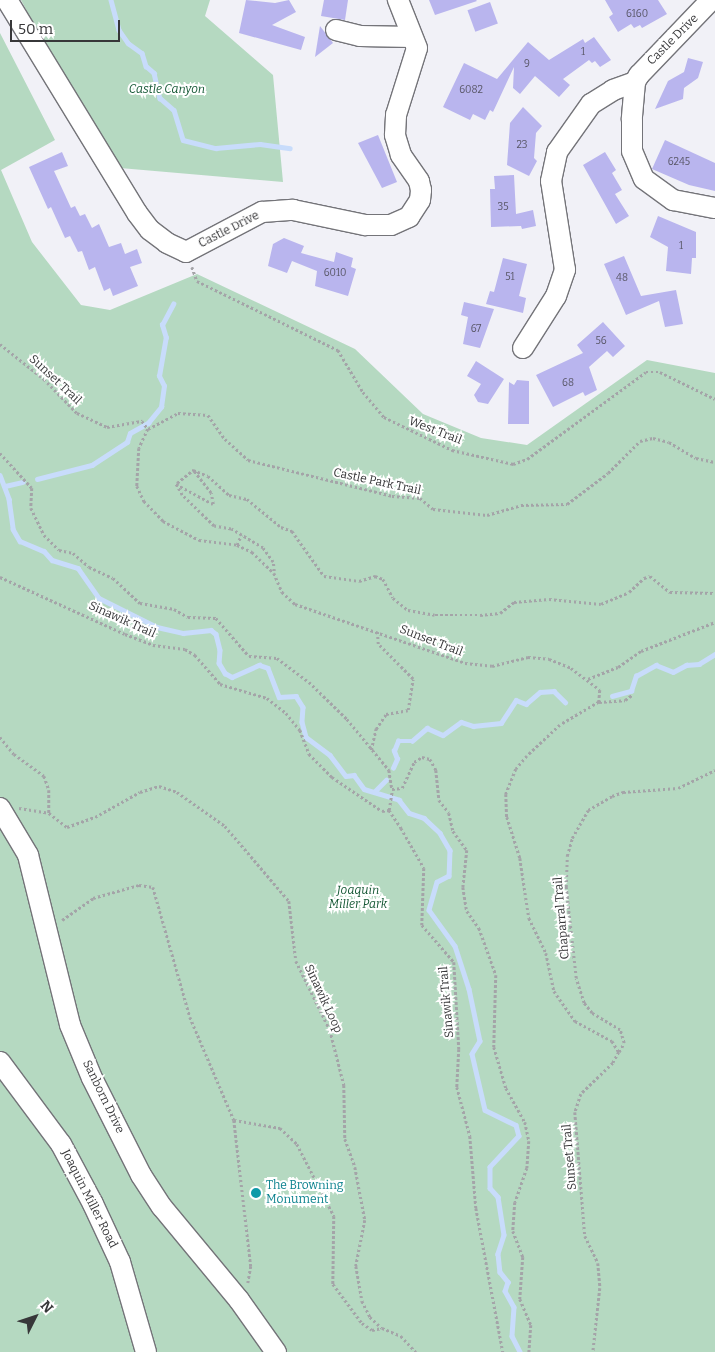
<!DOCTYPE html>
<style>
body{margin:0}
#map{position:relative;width:715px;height:1352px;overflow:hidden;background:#f1f1f7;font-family:Bitter,serif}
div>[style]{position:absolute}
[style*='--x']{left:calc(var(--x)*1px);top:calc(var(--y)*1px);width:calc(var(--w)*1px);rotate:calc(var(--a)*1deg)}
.green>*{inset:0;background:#b5d9c1}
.stream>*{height:4.5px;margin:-2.25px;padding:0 2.25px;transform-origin:2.25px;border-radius:2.25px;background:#c8dcfb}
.building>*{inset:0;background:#b9b5ee;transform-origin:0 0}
.path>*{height:2.5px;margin-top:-1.25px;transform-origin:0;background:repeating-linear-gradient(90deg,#a4a4a8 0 2.5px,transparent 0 5px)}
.roads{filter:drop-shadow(1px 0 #747479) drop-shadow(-1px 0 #747479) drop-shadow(0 1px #747479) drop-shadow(0 -1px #747479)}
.minor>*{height:20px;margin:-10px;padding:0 10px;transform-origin:10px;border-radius:10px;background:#fff}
.dots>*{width:14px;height:14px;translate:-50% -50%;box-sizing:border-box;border:2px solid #fff;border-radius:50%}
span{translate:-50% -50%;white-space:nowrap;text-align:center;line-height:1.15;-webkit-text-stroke:4px #fff;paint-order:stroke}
.number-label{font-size:10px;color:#585666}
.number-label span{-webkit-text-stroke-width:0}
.street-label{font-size:12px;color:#373739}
.park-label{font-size:12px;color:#155835;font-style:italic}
.culture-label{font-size:12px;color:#0d838f}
.left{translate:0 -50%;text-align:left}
.north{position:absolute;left:10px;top:1292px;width:50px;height:50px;-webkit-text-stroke:4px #fff;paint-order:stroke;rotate:49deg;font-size:14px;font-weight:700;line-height:20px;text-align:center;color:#373739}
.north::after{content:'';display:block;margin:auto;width:18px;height:22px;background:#373739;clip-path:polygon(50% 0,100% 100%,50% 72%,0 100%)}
.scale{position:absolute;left:10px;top:20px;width:110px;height:22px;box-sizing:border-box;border:2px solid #373739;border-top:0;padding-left:6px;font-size:15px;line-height:18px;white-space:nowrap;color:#373739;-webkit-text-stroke:4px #fff;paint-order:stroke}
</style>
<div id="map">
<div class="green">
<div style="clip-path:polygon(21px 0,210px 0,205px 16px,273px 75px,283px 182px,120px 168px,44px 44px)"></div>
<div style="clip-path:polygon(0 33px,55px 140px,1px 170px,32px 242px,81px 305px,110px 310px,197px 274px,355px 349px,423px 414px,481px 438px,527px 445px,647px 360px,715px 373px,715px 1352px,0 1352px)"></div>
</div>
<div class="stream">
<div style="--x:111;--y:0;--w:31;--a:75"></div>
<div style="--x:119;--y:30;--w:16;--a:55"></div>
<div style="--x:128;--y:43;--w:17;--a:36"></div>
<div style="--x:142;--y:53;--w:14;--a:73"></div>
<div style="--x:146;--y:66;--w:11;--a:41"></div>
<div style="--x:154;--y:73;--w:26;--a:77"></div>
<div style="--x:160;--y:98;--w:18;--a:41"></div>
<div style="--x:174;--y:110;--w:31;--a:73"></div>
<div style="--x:183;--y:140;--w:34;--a:14"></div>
<div style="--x:216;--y:148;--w:44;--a:-5.2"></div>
<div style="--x:260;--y:144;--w:30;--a:8"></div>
<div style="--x:0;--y:475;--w:26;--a:69"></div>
<div style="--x:9;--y:499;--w:30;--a:82"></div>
<div style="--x:13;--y:529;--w:14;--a:60"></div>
<div style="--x:20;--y:541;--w:26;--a:23"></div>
<div style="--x:44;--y:551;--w:12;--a:48"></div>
<div style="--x:52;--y:560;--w:27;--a:17"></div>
<div style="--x:78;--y:568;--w:37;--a:55"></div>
<div style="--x:99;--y:598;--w:65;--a:26.6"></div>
<div style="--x:157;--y:627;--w:27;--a:13"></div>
<div style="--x:183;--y:633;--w:28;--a:-6"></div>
<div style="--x:211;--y:630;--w:6;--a:39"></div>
<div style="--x:216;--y:634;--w:16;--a:76"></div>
<div style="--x:220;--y:650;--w:13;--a:94"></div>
<div style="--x:219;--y:663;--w:12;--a:59"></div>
<div style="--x:225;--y:673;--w:8;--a:30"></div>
<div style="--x:232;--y:677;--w:30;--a:-24"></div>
<div style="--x:259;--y:665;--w:9;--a:18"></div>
<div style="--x:268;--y:668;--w:31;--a:69"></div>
<div style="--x:279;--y:697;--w:17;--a:-3"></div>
<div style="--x:296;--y:696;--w:13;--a:58"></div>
<div style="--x:303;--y:707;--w:15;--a:94"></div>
<div style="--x:302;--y:722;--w:16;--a:75"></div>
<div style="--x:306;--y:737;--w:30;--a:37"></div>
<div style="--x:330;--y:755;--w:26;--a:53"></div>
<div style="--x:346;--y:776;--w:8;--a:-7"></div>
<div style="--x:354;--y:775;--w:17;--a:54"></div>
<div style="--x:364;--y:789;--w:37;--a:17"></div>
<div style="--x:399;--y:800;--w:16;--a:52"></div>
<div style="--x:409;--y:813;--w:16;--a:18"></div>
<div style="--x:424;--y:818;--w:22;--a:43"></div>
<div style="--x:440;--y:833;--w:20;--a:60"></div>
<div style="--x:450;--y:850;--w:26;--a:92"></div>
<div style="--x:449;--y:876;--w:13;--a:153"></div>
<div style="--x:437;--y:882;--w:29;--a:106"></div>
<div style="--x:429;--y:910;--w:44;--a:54.2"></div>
<div style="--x:455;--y:946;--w:45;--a:72"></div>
<div style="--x:469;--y:989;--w:53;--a:78.1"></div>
<div style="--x:480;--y:1041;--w:15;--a:122"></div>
<div style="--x:472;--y:1054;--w:57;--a:76.9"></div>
<div style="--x:485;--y:1110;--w:34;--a:26"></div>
<div style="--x:516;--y:1125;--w:11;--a:75"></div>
<div style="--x:519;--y:1136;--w:42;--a:133.1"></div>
<div style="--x:490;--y:1167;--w:21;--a:90"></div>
<div style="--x:490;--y:1188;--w:12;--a:48"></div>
<div style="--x:498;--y:1197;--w:38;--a:81"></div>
<div style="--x:504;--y:1235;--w:20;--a:108"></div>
<div style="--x:498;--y:1254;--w:18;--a:84"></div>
<div style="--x:500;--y:1272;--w:13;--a:51"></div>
<div style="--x:508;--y:1282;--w:9;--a:108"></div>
<div style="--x:505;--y:1291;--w:18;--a:61"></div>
<div style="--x:514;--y:1307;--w:29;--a:94"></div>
<div style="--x:512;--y:1336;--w:18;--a:63"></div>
<div style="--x:37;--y:479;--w:57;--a:-14.3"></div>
<div style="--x:92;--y:465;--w:42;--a:-33.3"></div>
<div style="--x:127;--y:442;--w:9;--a:-72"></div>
<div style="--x:130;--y:433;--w:21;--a:-29"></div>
<div style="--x:148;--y:423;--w:21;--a:-51"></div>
<div style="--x:161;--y:407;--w:21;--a:-82"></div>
<div style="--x:164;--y:386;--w:11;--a:-117"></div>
<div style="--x:159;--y:376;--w:39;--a:-80"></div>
<div style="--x:166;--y:338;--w:14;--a:-107"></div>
<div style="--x:162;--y:325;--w:24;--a:-62"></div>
<div style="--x:5;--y:486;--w:18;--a:-13"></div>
<div style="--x:612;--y:696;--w:20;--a:-15"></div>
<div style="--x:631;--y:691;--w:16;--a:-72"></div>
<div style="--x:636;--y:676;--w:23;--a:-29"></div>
<div style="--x:656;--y:665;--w:18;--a:22"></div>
<div style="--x:673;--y:672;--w:15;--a:-28"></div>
<div style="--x:686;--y:665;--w:13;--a:-4"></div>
<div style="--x:699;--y:664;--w:19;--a:-32"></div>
<div style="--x:393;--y:768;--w:10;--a:-66"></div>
<div style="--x:397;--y:759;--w:9;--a:-111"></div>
<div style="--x:394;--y:751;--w:11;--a:-68"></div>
<div style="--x:398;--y:741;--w:14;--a:0"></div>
<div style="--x:412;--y:741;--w:20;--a:-41"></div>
<div style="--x:427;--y:728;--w:17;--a:24"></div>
<div style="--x:443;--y:735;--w:22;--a:-36"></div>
<div style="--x:461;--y:722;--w:13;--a:18"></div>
<div style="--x:473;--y:726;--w:28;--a:-6"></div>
<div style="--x:501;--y:723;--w:27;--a:-57"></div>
<div style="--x:516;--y:700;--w:11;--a:22"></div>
<div style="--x:526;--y:704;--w:18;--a:-41"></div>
<div style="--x:540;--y:692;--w:14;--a:-4"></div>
<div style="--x:554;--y:691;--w:16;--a:45"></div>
<div style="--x:374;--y:792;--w:17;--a:-45"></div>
</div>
<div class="building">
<div style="clip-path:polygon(246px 0,275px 3px,289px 0,296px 12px,272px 25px,305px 37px,301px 50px,239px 33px)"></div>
<div style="clip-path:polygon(324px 0,348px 0,345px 20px,321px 16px)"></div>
<div style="clip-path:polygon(429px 0,476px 0,477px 1px,435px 15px)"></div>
<div style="clip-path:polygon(605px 0,658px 0,667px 14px,642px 28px,640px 25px,634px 28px,631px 24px,618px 32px,609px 17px,613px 14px)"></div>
<div style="left:490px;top:2px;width:23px;height:24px;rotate:70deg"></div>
<div style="clip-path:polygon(320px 26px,333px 43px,315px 57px)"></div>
<div style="clip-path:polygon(594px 37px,611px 60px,600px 67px,595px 61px,592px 63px,589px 60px,563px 79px,570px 85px,559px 97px,535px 76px,520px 94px,513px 88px,514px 67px,493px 112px,490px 110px,485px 120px,473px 114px,470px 120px,443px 107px,464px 63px,497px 79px,528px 42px,549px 60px,583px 39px,585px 43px)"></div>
<div style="clip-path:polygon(688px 58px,703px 62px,698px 78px,684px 88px,683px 99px,655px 109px,668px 81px,684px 72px)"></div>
<div style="clip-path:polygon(523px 107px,542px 126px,536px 133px,534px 158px,537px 161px,529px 176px,507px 165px,510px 123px)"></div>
<div style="clip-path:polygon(378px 135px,397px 182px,382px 188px,358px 143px)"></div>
<div style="clip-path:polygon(665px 140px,715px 163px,715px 191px,689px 185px,652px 169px)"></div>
<div style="clip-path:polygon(62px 152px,68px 166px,54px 171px,71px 208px,75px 206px,80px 216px,85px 214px,92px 228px,99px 224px,109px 247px,121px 243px,125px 254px,137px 249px,142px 263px,130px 267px,138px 286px,113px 296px,110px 288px,104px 291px,95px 267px,89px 270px,82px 251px,78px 252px,70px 236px,65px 238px,51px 207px,48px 209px,29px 167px)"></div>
<div style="clip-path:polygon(605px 152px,616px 170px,612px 173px,622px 190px,615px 194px,629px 216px,616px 224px,583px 165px)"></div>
<div style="clip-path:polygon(514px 175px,516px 214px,533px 210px,536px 226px,522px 229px,521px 226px,491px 227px,490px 189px,495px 189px,494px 176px)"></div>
<div style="clip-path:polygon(658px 216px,696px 232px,696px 258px,692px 258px,691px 274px,666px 271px,668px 247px,650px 237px)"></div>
<div style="clip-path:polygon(284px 238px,304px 246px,301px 253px,334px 262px,336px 252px,353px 258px,351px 267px,356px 269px,348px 296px,315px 286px,317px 271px,292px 261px,287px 273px,268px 266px,273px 244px)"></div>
<div style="clip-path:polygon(624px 256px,641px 296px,676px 290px,683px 324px,665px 327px,659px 301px,626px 315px,604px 264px)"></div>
<div style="clip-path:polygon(503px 258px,527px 264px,519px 296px,526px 298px,523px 313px,486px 304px,490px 291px,494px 292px)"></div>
<div style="clip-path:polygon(464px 302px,494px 309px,480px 348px,463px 344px,468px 317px,461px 315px)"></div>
<div style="clip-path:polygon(603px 322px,625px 346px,613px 357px,607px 351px,589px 367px,597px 390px,585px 396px,583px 392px,553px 407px,536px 375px,583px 353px,577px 345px)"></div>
<div style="clip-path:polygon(476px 361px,504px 379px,488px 404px,478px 402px,474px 395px,481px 384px,467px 376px)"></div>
<div style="clip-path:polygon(517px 380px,529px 381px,529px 424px,508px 424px,509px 382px,514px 385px)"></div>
</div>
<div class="path">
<div style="--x:192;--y:267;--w:15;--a:70"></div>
<div style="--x:197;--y:281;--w:157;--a:26.1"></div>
<div style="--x:338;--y:350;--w:49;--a:59.2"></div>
<div style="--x:363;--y:392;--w:33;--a:50"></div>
<div style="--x:384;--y:417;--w:76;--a:25.9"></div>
<div style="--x:452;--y:450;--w:63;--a:12.9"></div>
<div style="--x:513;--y:464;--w:15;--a:-20"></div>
<div style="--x:527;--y:459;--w:147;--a:-36.2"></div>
<div style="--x:646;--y:372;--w:14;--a:0"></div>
<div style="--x:660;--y:372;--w:61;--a:26.1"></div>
<div style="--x:0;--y:344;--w:56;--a:38.5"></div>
<div style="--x:44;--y:379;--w:47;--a:45.9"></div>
<div style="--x:77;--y:413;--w:33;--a:25"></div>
<div style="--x:107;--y:427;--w:36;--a:-10"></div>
<div style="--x:142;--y:421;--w:10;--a:53"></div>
<div style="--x:148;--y:429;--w:21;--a:115"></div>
<div style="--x:139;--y:448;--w:38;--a:93"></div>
<div style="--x:137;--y:486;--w:17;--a:65"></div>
<div style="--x:144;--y:501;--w:28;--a:46"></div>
<div style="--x:163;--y:521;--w:41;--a:27.8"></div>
<div style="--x:199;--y:540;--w:38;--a:7"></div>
<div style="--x:237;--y:545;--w:17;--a:25"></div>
<div style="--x:252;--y:552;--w:30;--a:44"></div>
<div style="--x:274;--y:573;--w:21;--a:67"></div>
<div style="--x:282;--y:592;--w:18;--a:43"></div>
<div style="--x:295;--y:604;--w:180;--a:19.1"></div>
<div style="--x:465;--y:663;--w:27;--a:6"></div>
<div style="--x:492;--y:666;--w:37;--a:-14"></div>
<div style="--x:528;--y:657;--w:21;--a:5"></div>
<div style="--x:549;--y:659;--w:24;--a:22"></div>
<div style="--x:571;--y:668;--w:36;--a:37"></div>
<div style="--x:600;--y:690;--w:12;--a:95"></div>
<div style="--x:599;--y:702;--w:45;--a:149.5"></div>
<div style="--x:560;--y:725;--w:45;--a:136.8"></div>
<div style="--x:527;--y:756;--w:17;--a:130"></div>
<div style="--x:516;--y:769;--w:27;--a:112"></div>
<div style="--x:506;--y:794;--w:23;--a:88"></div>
<div style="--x:507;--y:817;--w:43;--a:72.4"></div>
<div style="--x:520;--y:858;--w:61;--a:81.5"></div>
<div style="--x:529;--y:918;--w:39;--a:64"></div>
<div style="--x:546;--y:953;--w:39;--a:78"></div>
<div style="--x:554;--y:991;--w:37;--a:55"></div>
<div style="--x:575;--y:1021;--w:42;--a:28.4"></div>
<div style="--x:612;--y:1041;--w:13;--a:58"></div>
<div style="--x:619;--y:1052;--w:13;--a:119"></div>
<div style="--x:613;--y:1063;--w:45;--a:135.9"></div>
<div style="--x:581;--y:1094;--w:19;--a:108"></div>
<div style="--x:575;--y:1112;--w:124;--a:85.4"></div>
<div style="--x:585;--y:1236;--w:30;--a:64"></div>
<div style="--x:598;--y:1263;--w:25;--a:85"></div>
<div style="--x:600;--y:1288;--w:64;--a:96.2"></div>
<div style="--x:148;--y:429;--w:34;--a:-28"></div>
<div style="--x:178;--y:413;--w:30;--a:4"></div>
<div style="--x:208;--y:415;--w:29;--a:55"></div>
<div style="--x:225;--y:439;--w:31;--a:42"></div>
<div style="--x:248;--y:460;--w:148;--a:14"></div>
<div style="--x:392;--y:496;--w:28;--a:4"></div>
<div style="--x:420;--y:498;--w:17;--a:40"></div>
<div style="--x:433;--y:509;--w:54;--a:6.3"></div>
<div style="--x:487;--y:515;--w:35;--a:-16"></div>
<div style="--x:521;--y:505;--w:46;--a:-1.2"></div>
<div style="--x:567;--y:504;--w:51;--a:-37.1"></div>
<div style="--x:608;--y:473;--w:45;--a:-45"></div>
<div style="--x:640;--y:441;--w:13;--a:-13"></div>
<div style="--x:653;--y:438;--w:16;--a:14"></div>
<div style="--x:669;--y:442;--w:31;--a:31"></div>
<div style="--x:696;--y:458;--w:19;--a:12"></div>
<div style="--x:0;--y:453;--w:47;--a:47.6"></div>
<div style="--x:32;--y:488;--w:20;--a:93"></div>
<div style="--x:31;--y:508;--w:30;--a:64"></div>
<div style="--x:44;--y:535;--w:21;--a:45"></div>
<div style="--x:59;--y:550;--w:14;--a:12"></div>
<div style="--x:73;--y:553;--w:21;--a:41"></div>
<div style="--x:89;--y:567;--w:26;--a:25"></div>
<div style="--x:113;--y:578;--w:37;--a:43"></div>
<div style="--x:140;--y:603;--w:35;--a:10"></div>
<div style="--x:174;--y:609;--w:16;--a:30"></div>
<div style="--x:188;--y:617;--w:28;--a:2"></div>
<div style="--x:216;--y:618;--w:50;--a:49"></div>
<div style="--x:249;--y:656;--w:28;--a:4"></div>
<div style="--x:277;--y:658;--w:40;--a:37"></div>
<div style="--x:309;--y:682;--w:53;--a:44.2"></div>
<div style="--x:347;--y:719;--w:66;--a:50.5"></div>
<div style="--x:389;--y:770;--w:19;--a:81"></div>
<div style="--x:392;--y:789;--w:10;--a:-6"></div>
<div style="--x:402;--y:788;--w:29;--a:-65"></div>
<div style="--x:414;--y:762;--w:9;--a:-32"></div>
<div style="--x:422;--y:757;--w:8;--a:14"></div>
<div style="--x:430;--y:759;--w:13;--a:61"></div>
<div style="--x:436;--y:770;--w:30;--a:84"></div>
<div style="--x:439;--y:800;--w:16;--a:52"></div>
<div style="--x:449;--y:813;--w:18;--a:77"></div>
<div style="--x:453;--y:831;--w:24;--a:54"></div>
<div style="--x:467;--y:850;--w:37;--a:96"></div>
<div style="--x:463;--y:887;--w:24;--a:81"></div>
<div style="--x:467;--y:911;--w:21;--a:55"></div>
<div style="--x:479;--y:928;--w:50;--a:70.1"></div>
<div style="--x:496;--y:975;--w:72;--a:91.6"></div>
<div style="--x:494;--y:1047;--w:43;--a:73.7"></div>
<div style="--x:506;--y:1088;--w:39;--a:61"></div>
<div style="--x:525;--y:1122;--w:19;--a:78"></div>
<div style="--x:529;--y:1141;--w:27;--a:94"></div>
<div style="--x:527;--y:1168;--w:36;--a:109"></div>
<div style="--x:515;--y:1202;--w:29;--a:94"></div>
<div style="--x:513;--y:1231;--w:28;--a:69"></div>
<div style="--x:523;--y:1257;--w:42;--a:94.1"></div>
<div style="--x:520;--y:1299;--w:28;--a:67"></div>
<div style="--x:531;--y:1325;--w:27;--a:94"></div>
<div style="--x:177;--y:483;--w:21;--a:-39"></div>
<div style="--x:237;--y:545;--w:11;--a:-68"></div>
<div style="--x:274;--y:571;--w:9;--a:-96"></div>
<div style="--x:273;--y:562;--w:17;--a:-126"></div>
<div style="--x:263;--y:548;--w:37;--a:-149"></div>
<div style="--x:231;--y:529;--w:17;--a:-170"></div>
<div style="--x:214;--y:526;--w:45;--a:-135.9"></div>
<div style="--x:182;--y:495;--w:13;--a:-119"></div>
<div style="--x:176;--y:484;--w:42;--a:28.4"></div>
<div style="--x:213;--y:504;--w:11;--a:-100"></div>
<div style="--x:211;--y:493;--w:29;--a:-128"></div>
<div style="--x:193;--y:470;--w:16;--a:22"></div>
<div style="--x:208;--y:476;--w:28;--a:42"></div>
<div style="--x:229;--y:495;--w:18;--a:13"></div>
<div style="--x:247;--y:499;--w:44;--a:39.5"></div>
<div style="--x:281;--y:527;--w:12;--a:20"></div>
<div style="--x:292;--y:531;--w:55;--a:54.6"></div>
<div style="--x:324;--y:576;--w:35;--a:8"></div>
<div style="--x:359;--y:581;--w:17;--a:-17"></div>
<div style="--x:375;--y:576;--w:9;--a:21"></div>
<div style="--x:383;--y:579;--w:21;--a:62"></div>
<div style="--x:393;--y:598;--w:19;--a:39"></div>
<div style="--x:408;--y:610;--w:27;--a:10"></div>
<div style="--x:435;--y:615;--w:45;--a:0"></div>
<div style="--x:480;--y:615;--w:20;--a:-6"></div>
<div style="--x:500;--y:613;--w:18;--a:-38"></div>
<div style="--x:514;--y:602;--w:35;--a:-5"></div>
<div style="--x:549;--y:599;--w:52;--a:5.5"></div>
<div style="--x:601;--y:604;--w:30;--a:-23"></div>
<div style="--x:629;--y:592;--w:21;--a:-43"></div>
<div style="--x:644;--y:578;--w:6;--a:-18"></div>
<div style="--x:650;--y:576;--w:26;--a:39"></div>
<div style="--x:670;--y:592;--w:45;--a:1.3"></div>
<div style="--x:0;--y:577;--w:137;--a:24.5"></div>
<div style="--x:125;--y:634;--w:30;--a:21"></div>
<div style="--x:153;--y:645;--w:32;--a:7"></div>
<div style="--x:185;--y:649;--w:12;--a:31"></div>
<div style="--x:195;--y:655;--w:38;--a:49"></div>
<div style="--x:220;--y:684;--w:49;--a:16.6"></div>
<div style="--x:267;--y:698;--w:24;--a:38"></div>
<div style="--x:286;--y:713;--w:22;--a:51"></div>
<div style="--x:300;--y:730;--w:26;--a:69"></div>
<div style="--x:309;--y:754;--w:33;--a:45"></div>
<div style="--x:332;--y:777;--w:60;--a:34.2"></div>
<div style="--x:382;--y:811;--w:7;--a:-8"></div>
<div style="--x:389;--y:810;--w:22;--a:56"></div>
<div style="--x:401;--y:828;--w:46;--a:60.1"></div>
<div style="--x:424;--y:868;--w:57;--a:92"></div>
<div style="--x:422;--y:925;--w:49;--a:49.1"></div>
<div style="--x:454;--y:962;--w:87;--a:86.7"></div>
<div style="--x:459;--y:1049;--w:38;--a:93"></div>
<div style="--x:457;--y:1087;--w:51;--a:75.1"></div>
<div style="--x:470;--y:1136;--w:72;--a:85.2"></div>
<div style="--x:476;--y:1208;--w:147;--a:79.4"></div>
<div style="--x:588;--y:679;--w:32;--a:-22"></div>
<div style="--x:618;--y:667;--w:28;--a:-35"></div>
<div style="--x:641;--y:651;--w:79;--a:-21.4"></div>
<div style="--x:599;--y:702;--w:26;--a:-4"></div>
<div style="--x:625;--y:700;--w:9;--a:-36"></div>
<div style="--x:0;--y:737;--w:22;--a:51"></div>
<div style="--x:14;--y:754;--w:37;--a:36"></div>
<div style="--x:44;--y:776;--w:15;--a:70"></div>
<div style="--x:49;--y:790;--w:23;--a:90"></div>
<div style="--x:49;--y:813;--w:23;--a:38"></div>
<div style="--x:67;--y:827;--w:30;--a:-20"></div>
<div style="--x:95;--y:817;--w:51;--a:-29.1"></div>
<div style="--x:140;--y:792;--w:20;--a:-18"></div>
<div style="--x:159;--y:786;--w:19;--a:18"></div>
<div style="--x:177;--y:792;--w:59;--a:35.3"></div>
<div style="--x:225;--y:826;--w:99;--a:49.5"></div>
<div style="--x:289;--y:901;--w:60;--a:83.3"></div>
<div style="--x:296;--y:961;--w:77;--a:63.8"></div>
<div style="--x:330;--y:1030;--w:57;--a:75.7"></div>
<div style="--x:344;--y:1085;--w:54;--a:88.9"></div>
<div style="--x:345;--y:1139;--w:30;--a:70"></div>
<div style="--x:355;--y:1167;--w:54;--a:79.3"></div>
<div style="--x:365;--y:1220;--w:47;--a:101.1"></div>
<div style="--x:356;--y:1266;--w:36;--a:80"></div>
<div style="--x:362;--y:1301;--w:18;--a:63"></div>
<div style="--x:370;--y:1317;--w:16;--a:43"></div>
<div style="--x:382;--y:1328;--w:21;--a:23"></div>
<div style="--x:401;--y:1336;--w:22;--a:47"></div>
<div style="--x:371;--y:750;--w:22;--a:-77"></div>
<div style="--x:376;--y:729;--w:18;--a:-56"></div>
<div style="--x:386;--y:714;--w:22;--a:-10"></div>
<div style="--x:408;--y:710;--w:31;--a:-81"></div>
<div style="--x:413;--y:679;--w:49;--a:-135"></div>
<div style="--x:378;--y:644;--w:13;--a:-94"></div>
<div style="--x:19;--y:808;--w:30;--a:9"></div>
<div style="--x:389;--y:810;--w:20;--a:-81"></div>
<div style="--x:62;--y:920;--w:38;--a:-35"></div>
<div style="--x:93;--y:898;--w:48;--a:-15.8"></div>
<div style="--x:139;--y:885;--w:14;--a:8"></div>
<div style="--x:153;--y:887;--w:135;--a:74.1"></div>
<div style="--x:190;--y:1017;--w:112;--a:66.9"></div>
<div style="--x:234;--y:1120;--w:147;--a:83.4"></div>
<div style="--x:251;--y:1266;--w:17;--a:100"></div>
<div style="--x:619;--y:1052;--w:10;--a:-61"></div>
<div style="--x:624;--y:1043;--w:14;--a:-107"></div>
<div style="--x:620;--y:1030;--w:33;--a:-149"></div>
<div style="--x:592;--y:1013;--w:13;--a:-129"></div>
<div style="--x:584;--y:1003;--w:26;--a:-108"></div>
<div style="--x:576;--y:978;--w:92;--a:-96.3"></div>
<div style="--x:566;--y:887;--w:31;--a:-88"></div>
<div style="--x:567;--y:856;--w:19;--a:-74"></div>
<div style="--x:572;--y:838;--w:32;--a:-60"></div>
<div style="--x:588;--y:810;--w:28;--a:-30"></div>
<div style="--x:612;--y:796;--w:12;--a:-20"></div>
<div style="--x:623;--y:792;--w:55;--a:-4.2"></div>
<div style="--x:678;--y:788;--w:41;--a:-25.9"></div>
<div style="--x:234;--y:1120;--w:47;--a:9.9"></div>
<div style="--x:280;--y:1128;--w:23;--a:43"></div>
<div style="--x:297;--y:1144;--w:81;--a:62.8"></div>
<div style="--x:334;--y:1216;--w:68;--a:90.8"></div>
<div style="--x:333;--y:1284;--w:49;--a:53.4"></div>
<div style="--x:362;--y:1323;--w:12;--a:35"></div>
<div style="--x:372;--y:1330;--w:10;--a:-11"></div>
</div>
<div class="roads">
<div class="minor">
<div style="--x:7;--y:0;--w:250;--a:58.6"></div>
<div style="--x:137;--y:213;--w:21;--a:53"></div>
<div style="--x:150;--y:230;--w:21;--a:37"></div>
<div style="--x:167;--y:243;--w:21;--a:25"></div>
<div style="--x:186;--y:252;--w:86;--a:-27.8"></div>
<div style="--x:262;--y:212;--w:31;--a:-4"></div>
<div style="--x:293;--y:210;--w:74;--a:11.8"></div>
<div style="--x:365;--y:225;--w:26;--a:0"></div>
<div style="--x:391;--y:225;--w:20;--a:-24"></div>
<div style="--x:409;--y:217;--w:20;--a:-57"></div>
<div style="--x:420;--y:200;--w:10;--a:-84"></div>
<div style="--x:421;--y:190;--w:9;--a:-103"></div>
<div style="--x:419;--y:181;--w:32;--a:-125"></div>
<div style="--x:401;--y:155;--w:21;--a:-107"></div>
<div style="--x:395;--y:135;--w:20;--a:-87"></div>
<div style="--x:396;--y:115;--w:70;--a:-72.6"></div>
<div style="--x:417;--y:48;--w:52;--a:-111.6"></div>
<div style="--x:711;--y:0;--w:104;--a:133.8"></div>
<div style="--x:639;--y:75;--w:8;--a:120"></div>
<div style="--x:635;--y:82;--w:38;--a:95"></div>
<div style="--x:632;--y:120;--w:31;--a:90"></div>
<div style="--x:632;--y:151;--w:30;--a:67"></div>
<div style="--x:644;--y:179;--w:36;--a:36"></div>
<div style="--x:673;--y:200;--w:43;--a:10.8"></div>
<div style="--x:336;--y:30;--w:25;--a:14"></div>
<div style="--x:360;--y:36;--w:52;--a:1.1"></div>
<div style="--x:523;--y:348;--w:62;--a:-57.6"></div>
<div style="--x:556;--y:296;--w:28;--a:-71"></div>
<div style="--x:565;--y:270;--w:90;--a:-98.9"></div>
<div style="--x:551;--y:181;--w:30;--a:-78"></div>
<div style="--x:557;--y:152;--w:59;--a:-54.7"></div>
<div style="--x:591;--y:104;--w:26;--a:-32"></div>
<div style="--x:613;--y:90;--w:23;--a:-20"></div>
<div style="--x:0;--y:808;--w:55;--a:59.2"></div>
<div style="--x:28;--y:855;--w:175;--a:76.1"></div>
<div style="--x:70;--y:1025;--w:57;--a:67.5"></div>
<div style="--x:92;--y:1078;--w:109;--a:63.2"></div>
<div style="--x:141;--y:1175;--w:38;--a:57"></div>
<div style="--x:162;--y:1207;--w:121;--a:50.4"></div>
<div style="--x:239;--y:1300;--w:64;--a:54.6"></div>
<div style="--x:0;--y:1062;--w:102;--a:53.4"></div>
<div style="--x:61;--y:1144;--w:68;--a:61.9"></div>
<div style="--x:93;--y:1204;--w:64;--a:65"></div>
<div style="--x:120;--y:1262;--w:94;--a:73.9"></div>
</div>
</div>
<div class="dots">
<div style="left:256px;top:1193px;background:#0f9aa8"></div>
</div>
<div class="number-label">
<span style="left:637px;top:15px">6160</span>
<span style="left:583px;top:53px">1</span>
<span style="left:527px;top:65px">9</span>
<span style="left:471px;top:91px">6082</span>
<span style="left:522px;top:146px">23</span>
<span style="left:679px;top:163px">6245</span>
<span style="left:503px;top:208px">35</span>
<span style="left:681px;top:247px">1</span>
<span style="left:335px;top:274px">6010</span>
<span style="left:510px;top:278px">51</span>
<span style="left:622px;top:279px">48</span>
<span style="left:476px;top:330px">67</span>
<span style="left:601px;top:342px">56</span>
<span style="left:568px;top:384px">68</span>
</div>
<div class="street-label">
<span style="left:673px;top:40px;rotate:-45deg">Castle Drive</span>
<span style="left:229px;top:230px;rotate:-27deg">Castle Drive</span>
<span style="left:55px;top:380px;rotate:43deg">Sunset Trail</span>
<span style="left:435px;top:431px;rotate:21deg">West Trail</span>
<span style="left:377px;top:482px;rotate:12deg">Castle Park Trail</span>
<span style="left:122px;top:620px;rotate:24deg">Sinawik Trail</span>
<span style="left:431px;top:641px;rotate:21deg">Sunset Trail</span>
<span style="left:562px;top:918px;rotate:-95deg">Chaparral Trail</span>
<span style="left:323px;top:999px;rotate:65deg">Sinawik Loop</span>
<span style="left:447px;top:1002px;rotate:-95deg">Sinawik Trail</span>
<span style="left:103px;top:1097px;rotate:64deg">Sanborn Drive</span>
<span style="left:570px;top:1157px;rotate:-95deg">Sunset Trail</span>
<span style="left:89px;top:1199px;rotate:63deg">Joaquin Miller Road</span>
</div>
<div class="park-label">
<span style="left:167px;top:90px">Castle Canyon</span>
<span style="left:358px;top:898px">Joaquin<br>Miller Park</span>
</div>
<div class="culture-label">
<span class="left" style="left:266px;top:1193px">The Browning<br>Monument</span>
</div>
<div class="north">N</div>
<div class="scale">50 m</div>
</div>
